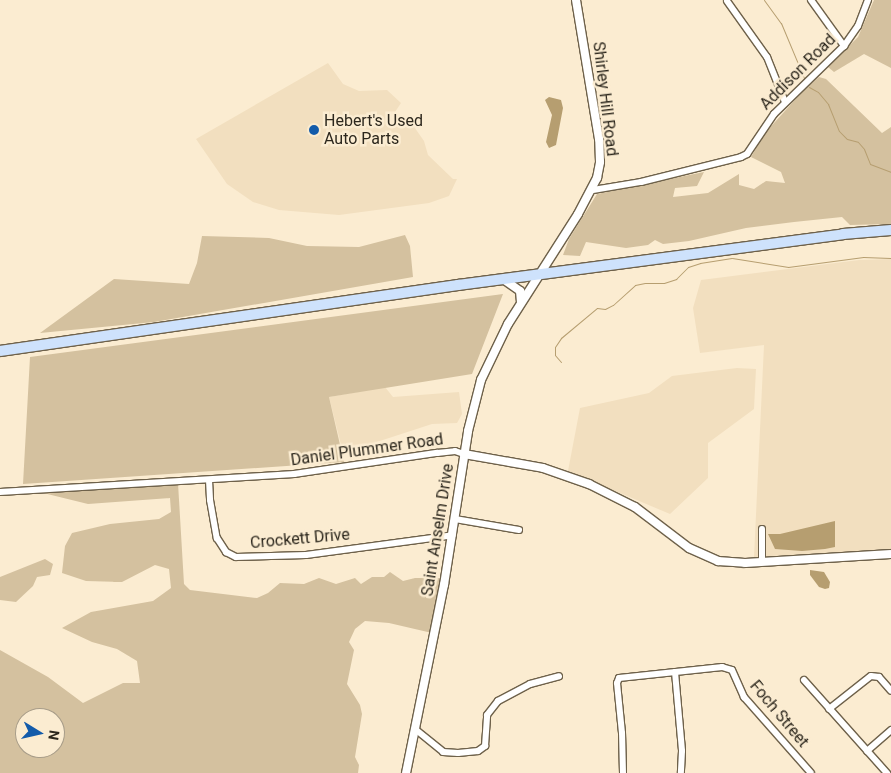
<!DOCTYPE html>
<style>
body{margin:0}
#map{position:relative;width:891px;height:773px;overflow:hidden;background:#fbecd1;font-family:Roboto,sans-serif}
div>[style]{position:absolute}
[style*='--x']{left:calc(var(--x)*1px);top:calc(var(--y)*1px);width:calc(var(--w)*1px);rotate:calc(var(--a)*1deg)}
.built>*{inset:0;background:#f2dfbf}
.green>*{inset:0;background:#d4c19f}
.water>*{inset:0;background:#b69e70}
.stream>*{height:1px;margin:-0.5px;padding:0 0.5px;transform-origin:0.5px;border-radius:0.5px;background:#b69e70}
.roads{filter:drop-shadow(1px 0 #6e614a) drop-shadow(-1px 0 #6e614a) drop-shadow(0 1px #6e614a) drop-shadow(0 -1px #6e614a)}
.minor>*{height:6px;margin:-3px;padding:0 3px;transform-origin:3px;border-radius:3px;background:#fff}
.tertiary>*{height:8px;margin:-4px;padding:0 4px;transform-origin:4px;border-radius:4px;background:#fff}
.primary>*{height:10px;margin:-5px;padding:0 5px;transform-origin:5px;border-radius:5px;background:#cee2fc}
.dots>*{width:14px;height:14px;translate:-50% -50%;box-sizing:border-box;border:2px solid #fbecd1;border-radius:50%}
span{translate:-50% -50%;white-space:nowrap;text-align:center;line-height:1.15;-webkit-text-stroke:5px #fbecd1;paint-order:stroke}
.street-label{font-size:16px;color:#2c271d}
.poi-label{font-size:16px;color:#2c271d}
.left{translate:0 -50%;text-align:left}
.north{position:absolute;left:15px;top:708px;width:50px;height:50px;box-sizing:border-box;background:#fbecd1;border:1px solid #a89d89;border-radius:50%;rotate:99deg;font-size:14px;font-weight:700;line-height:20px;text-align:center;color:#2c271d}
.north::after{content:'';display:block;margin:auto;width:18px;height:22px;background:#135baa;clip-path:polygon(50% 0,100% 100%,50% 72%,0 100%)}
</style>
<div id="map">
<div class="built">
<div style="clip-path:polygon(328px 63px,343px 84px,359px 91px,387px 90px,401px 103px,391px 118px,410px 121px,424px 141px,428px 155px,453px 179px,457px 179px,449px 196px,429px 203px,339px 215px,279px 210px,253px 202px,227px 184px,196px 139px)"></div>
<div style="clip-path:polygon(891px 259px,891px 550px,754px 557px,764px 345px,700px 353px,693px 308px,701px 280px,859px 260px)"></div>
<div style="clip-path:polygon(737px 368px,756px 369px,754px 409px,708px 443px,708px 478px,670px 514px,568px 471px,580px 408px,649px 393px,672px 376px)"></div>
<div style="clip-path:polygon(385px 387px,393px 397px,459px 392px,462px 414px,457px 423px,432px 424px,343px 453px,329px 397px)"></div>
</div>
<div class="green">
<div style="clip-path:polygon(874px 0,891px 0,891px 68px,864px 54px,834px 72px,828px 67px,858px 37px)"></div>
<div style="clip-path:polygon(819px 77px,826px 79px,882px 133px,891px 127px,891px 224px,850px 225px,842px 217px,794px 222px,746px 228px,689px 241px,663px 244px,655px 240px,648px 245px,626px 248px,586px 242px,580px 256px,563px 255px,569px 239px,597px 194px,704px 172px,697px 186px,675px 188px,673px 197px,708px 193px,739px 174px,739px 185px,754px 189px,766px 181px,785px 183px,781px 172px,751px 157px,765px 133px,803px 91px)"></div>
<div style="clip-path:polygon(405px 235px,410px 246px,413px 277px,154px 322px,40px 333px,114px 279px,189px 284px,197px 263px,202px 236px,269px 238px,307px 246px,359px 247px)"></div>
<div style="clip-path:polygon(503px 294px,472px 374px,329px 397px,344px 462px,23px 484px,30px 357px)"></div>
<div style="clip-path:polygon(evenodd,178px 483px,184px 584px,190px 590px,257px 598px,268px 593px,280px 583px,304px 584px,319px 578px,336px 584px,355px 578px,361px 584px,372px 577px,384px 577px,390px 572px,403px 581px,415px 578px,441px 578px,432px 633px,389px 623px,365px 621px,355px 629px,349px 642px,354px 650px,347px 684px,360px 705px,362px 714px,355px 757px,359px 765px,358px 773px,0 773px,0 650px,48px 677px,83px 703px,123px 683px,140px 683px,137px 661px,117px 649px,92px 642px,62px 628px,91px 612px,153px 601px,171px 588px,169px 569px,155px 565px,122px 582px,86px 581px,62px 573px,65px 546px,72px 533px,110px 524px,159px 519px,171px 512px,170px 498px,88px 504px,31px 490px,178px 483px,25px 718px,55px 718px,55px 748px,25px 748px,25px 718px)"></div>
<div style="clip-path:polygon(45px 559px,53px 564px,50px 575px,37px 577px,33px 586px,16px 602px,0 600px,0 577px)"></div>
</div>
<div class="water">
<div style="clip-path:polygon(549px 97px,561px 100px,563px 108px,556px 145px,549px 148px,546px 142px,552px 115px,545px 100px)"></div>
<div style="clip-path:polygon(835px 521px,835px 547px,825px 549px,802px 551px,775px 549px,768px 534px,780px 534px)"></div>
<div style="clip-path:polygon(810px 570px,824px 572px,830px 582px,829px 588px,825px 589px,819px 587px,810px 575px)"></div>
</div>
<div class="stream">
<div style="--x:764;--y:0;--w:29;--a:54"></div>
<div style="--x:781;--y:23;--w:60;--a:67.3"></div>
<div style="--x:809;--y:87;--w:10;--a:29"></div>
<div style="--x:818;--y:92;--w:16;--a:50"></div>
<div style="--x:828;--y:104;--w:29;--a:68"></div>
<div style="--x:839;--y:131;--w:11;--a:45"></div>
<div style="--x:847;--y:139;--w:11;--a:15"></div>
<div style="--x:858;--y:142;--w:9;--a:49"></div>
<div style="--x:864;--y:149;--w:16;--a:68"></div>
<div style="--x:870;--y:164;--w:22;--a:21"></div>
<div style="--x:561;--y:362;--w:9;--a:-131"></div>
<div style="--x:555;--y:355;--w:8;--a:-90"></div>
<div style="--x:555;--y:347;--w:11;--a:-56"></div>
<div style="--x:561;--y:338;--w:47;--a:-39.8"></div>
<div style="--x:597;--y:308;--w:8;--a:7"></div>
<div style="--x:605;--y:309;--w:9;--a:-27"></div>
<div style="--x:613;--y:305;--w:30;--a:-42"></div>
<div style="--x:635;--y:285;--w:10;--a:-11"></div>
<div style="--x:645;--y:283;--w:19;--a:0"></div>
<div style="--x:664;--y:283;--w:13;--a:-18"></div>
<div style="--x:676;--y:279;--w:17;--a:-45"></div>
<div style="--x:688;--y:267;--w:13;--a:-18"></div>
<div style="--x:700;--y:263;--w:32;--a:-9"></div>
<div style="--x:732;--y:258;--w:57;--a:9.1"></div>
<div style="--x:788;--y:267;--w:76;--a:-7.6"></div>
<div style="--x:863;--y:257;--w:28;--a:2"></div>
</div>
<div class="roads">
<div class="minor">
<div style="--x:811;--y:0;--w:57;--a:54.3"></div>
<div style="--x:727;--y:1;--w:69;--a:54.5"></div>
<div style="--x:767;--y:57;--w:48;--a:68.2"></div>
<div style="--x:593;--y:190;--w:49;--a:-9.5"></div>
<div style="--x:641;--y:182;--w:103;--a:-14"></div>
<div style="--x:741;--y:157;--w:7;--a:-27"></div>
<div style="--x:747;--y:154;--w:48;--a:-56"></div>
<div style="--x:774;--y:114;--w:98;--a:-44.2"></div>
<div style="--x:844;--y:46;--w:24;--a:-55"></div>
<div style="--x:858;--y:26;--w:28;--a:-69"></div>
<div style="--x:209;--y:480;--w:20;--a:87"></div>
<div style="--x:210;--y:500;--w:39;--a:80"></div>
<div style="--x:217;--y:538;--w:17;--a:57"></div>
<div style="--x:226;--y:552;--w:11;--a:27"></div>
<div style="--x:236;--y:557;--w:70;--a:-1.6"></div>
<div style="--x:306;--y:555;--w:148;--a:-7.7"></div>
<div style="--x:0;--y:492;--w:295;--a:-3.5"></div>
<div style="--x:294;--y:474;--w:145;--a:-8.4"></div>
<div style="--x:437;--y:453;--w:18;--a:-6"></div>
<div style="--x:455;--y:451;--w:9;--a:18"></div>
<div style="--x:455;--y:519;--w:65;--a:9.8"></div>
<div style="--x:762;--y:562;--w:33;--a:-90"></div>
<div style="--x:675;--y:672;--w:79;--a:84.9"></div>
<div style="--x:682;--y:751;--w:22;--a:93"></div>
<div style="--x:804;--y:680;--w:125;--a:48.3"></div>
<div style="--x:829;--y:709;--w:53;--a:-38.2"></div>
<div style="--x:871;--y:676;--w:8;--a:7"></div>
<div style="--x:879;--y:677;--w:18;--a:49"></div>
<div style="--x:415;--y:729;--w:36;--a:39"></div>
<div style="--x:443;--y:752;--w:15;--a:4"></div>
<div style="--x:458;--y:753;--w:20;--a:-6"></div>
<div style="--x:478;--y:751;--w:9;--a:-36"></div>
<div style="--x:485;--y:746;--w:31;--a:-86"></div>
<div style="--x:487;--y:715;--w:18;--a:-52"></div>
<div style="--x:498;--y:701;--w:36;--a:-28"></div>
<div style="--x:530;--y:684;--w:30;--a:-15"></div>
<div style="--x:867;--y:751;--w:32;--a:-41"></div>
<div style="--x:623;--y:773;--w:40;--a:-91.4"></div>
<div style="--x:622;--y:733;--w:50;--a:-95.7"></div>
<div style="--x:617;--y:683;--w:5;--a:-68"></div>
<div style="--x:619;--y:678;--w:104;--a:-6.1"></div>
<div style="--x:722;--y:667;--w:10;--a:17"></div>
<div style="--x:732;--y:670;--w:30;--a:66"></div>
<div style="--x:744;--y:697;--w:101;--a:48.6"></div>
</div>
<div class="tertiary">
<div style="--x:503;--y:279;--w:21;--a:35"></div>
<div style="--x:520;--y:291;--w:11;--a:85"></div>
<div style="--x:464;--y:454;--w:80;--a:10"></div>
<div style="--x:543;--y:468;--w:49;--a:19.2"></div>
<div style="--x:589;--y:484;--w:51;--a:26.6"></div>
<div style="--x:635;--y:507;--w:68;--a:37.2"></div>
<div style="--x:689;--y:548;--w:32;--a:24"></div>
<div style="--x:718;--y:561;--w:27;--a:4"></div>
<div style="--x:745;--y:563;--w:146;--a:-3.5"></div>
<div style="--x:406;--y:773;--w:192;--a:-78.6"></div>
<div style="--x:444;--y:585;--w:156;--a:-81.1"></div>
<div style="--x:468;--y:431;--w:53;--a:-75.7"></div>
<div style="--x:481;--y:380;--w:62;--a:-64.3"></div>
<div style="--x:508;--y:324;--w:130;--a:-57.5"></div>
<div style="--x:578;--y:214;--w:41;--a:-62.2"></div>
<div style="--x:597;--y:178;--w:16;--a:-79"></div>
<div style="--x:600;--y:162;--w:23;--a:-92"></div>
<div style="--x:599;--y:139;--w:141;--a:-99.4"></div>
</div>
<div class="primary">
<div style="--x:0;--y:351;--w:463;--a:-8.2"></div>
<div style="--x:458;--y:285;--w:388;--a:-7.5"></div>
<div style="--x:843;--y:234;--w:48;--a:-4.8"></div>
</div>
</div>
<div class="dots">
<div style="left:314px;top:130px;background:#135baa"></div>
</div>
<div class="street-label">
<span style="left:798px;top:72px;rotate:-45deg">Addison Road</span>
<span style="left:605px;top:99px;rotate:83deg">Shirley Hill Road</span>
<span style="left:367px;top:450px;rotate:-8deg">Daniel Plummer Road</span>
<span style="left:438px;top:530px;rotate:-81deg">Saint Anselm Drive</span>
<span style="left:300px;top:539px;rotate:-5deg">Crockett Drive</span>
<span style="left:779px;top:714px;rotate:50deg">Foch Street</span>
</div>
<div class="poi-label">
<span class="left" style="left:324px;top:130px">Hebert's Used<br>Auto Parts</span>
</div>
<div class="north">N</div>
</div>
